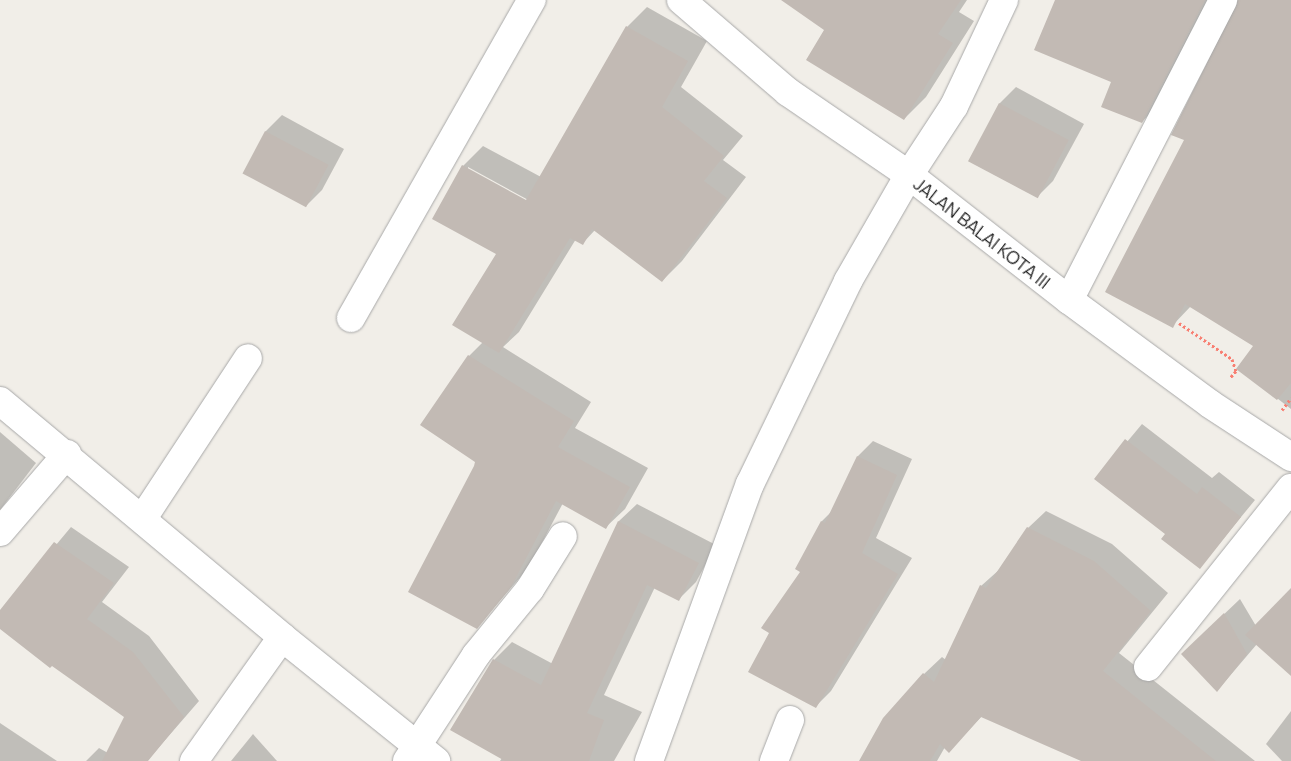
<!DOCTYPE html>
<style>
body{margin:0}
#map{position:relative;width:1291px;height:761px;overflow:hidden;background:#f1eee8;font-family:Manrope,sans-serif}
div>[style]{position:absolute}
.shadow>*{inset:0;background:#0003}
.building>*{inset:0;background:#c2bab4;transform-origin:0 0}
.path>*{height:3px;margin-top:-1.5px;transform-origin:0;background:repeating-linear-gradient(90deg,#f87f72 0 2.5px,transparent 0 5px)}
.roads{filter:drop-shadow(0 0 1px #a8a8a8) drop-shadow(0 0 1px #a8a8a8)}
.minor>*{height:28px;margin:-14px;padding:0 14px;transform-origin:14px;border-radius:14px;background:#fff}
span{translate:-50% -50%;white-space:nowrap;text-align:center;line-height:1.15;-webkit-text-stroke:5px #fff;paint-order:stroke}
.street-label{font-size:18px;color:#212121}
</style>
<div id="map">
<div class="shadow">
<i style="clip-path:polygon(783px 0,967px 0,959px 12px,974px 21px,926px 97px,904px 119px,826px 30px)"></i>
<i style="clip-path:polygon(1056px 0,1213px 0,1158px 105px,1142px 122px)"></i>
<i style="clip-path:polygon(1238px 0,1291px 0,1291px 409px,1238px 368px,1255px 346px,1191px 306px,1172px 326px,1186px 139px,1238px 7px)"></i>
<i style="clip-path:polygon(evenodd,647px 7px,707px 41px,681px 87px,743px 136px,723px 160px,746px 177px,682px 261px,662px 281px,595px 230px,583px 243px,576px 239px,519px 332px,503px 347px,591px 402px,575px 428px,648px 468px,625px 509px,606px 527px,563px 503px,529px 567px,477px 627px,476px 466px,469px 356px,483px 342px,497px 254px,463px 166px,483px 146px,541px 177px,627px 27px,647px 7px,468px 167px,532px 202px,531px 204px,468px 170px,468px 167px)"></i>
<i style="clip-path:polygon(1016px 87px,1084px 124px,1053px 181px,1037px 197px,969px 161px,1000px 103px)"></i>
<i style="clip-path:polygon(282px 115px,344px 149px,322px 190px,306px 206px,244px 173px,266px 131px)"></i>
<i style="clip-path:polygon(1142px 424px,1212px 478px,1219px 472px,1255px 500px,1200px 567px,1166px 534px,1096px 479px)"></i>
<i style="clip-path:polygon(0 432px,36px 463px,0 510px)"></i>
<i style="clip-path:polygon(873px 441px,912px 459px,876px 538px,912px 558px,831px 691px,816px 706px,802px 572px,822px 521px,832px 511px,858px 456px)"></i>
<i style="clip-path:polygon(637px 504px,716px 545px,696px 582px,678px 600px,655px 587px,604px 695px,642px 712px,614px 761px,500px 761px,502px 758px,452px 730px,494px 660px,512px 642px,553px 664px,619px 521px)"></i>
<i style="clip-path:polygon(1046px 511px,1112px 544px,1168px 593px,1119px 653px,1255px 761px,1084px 761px,982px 716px,949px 751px,945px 747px,937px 761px,862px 761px,924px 674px,942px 657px,946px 660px,981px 586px,1000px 569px,1028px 528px)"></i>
<i style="clip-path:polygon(71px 527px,129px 567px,102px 602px,149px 636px,199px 701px,147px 761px,86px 761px,99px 748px,108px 753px,126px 716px,0 628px,0 612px)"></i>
<i style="clip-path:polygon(1291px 589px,1291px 674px,1257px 644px,1217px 691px,1199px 638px,1240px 599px,1256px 626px)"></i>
<i style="clip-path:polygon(1291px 711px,1291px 761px,1282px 761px,1266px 744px)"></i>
<i style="clip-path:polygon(0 723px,57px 761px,0 761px)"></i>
<i style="clip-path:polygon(253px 734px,277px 761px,231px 761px)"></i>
</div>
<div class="building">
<i style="clip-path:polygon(781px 0,961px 0,938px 34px,953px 43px,904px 120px,806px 60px,824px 30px)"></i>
<i style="clip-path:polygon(1055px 0,1205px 0,1142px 123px,1101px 107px,1111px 82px,1034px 50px)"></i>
<i style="clip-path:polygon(1238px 0,1291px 0,1291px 383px,1277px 400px,1236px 369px,1253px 346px,1185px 304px,1173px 328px,1105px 292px,1184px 140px,1171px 135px)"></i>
<i style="clip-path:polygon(626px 26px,688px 61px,662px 107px,724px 156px,704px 181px,727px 198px,662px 282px,592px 229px,583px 245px,570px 238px,499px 353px,452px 325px,496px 254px,432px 219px,462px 165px,526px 200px)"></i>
<i style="left:999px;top:103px;width:79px;height:66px;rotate:28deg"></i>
<i style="left:265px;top:131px;width:72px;height:48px;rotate:28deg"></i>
<i style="clip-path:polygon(468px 355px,574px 421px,558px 447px,630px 487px,606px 529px,556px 501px,511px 587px,477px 629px,408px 592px,474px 466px,475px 462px,420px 425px)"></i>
<i style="clip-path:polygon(1125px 439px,1197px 494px,1202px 487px,1241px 517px,1200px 569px,1161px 539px,1165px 534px,1094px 479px)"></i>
<i style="clip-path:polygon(857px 456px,897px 475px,862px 553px,898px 574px,816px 708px,748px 672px,769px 633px,761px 628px,800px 572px,795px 569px,821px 521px,825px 523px)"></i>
<i style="clip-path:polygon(618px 521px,699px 563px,679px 601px,647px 585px,587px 713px,604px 720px,589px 761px,505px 761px,450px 730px,493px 659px,541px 685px)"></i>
<i style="clip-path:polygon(1027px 527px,1094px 561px,1151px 611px,1103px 671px,1216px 761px,1081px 761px,981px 717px,949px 753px,940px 744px,930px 761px,859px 761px,883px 718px,923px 673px,934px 682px,980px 585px,986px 588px)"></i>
<i style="clip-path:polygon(54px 542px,114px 583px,87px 619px,133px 652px,184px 717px,148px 761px,102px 761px,124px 717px,52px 666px,50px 668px,0 629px,0 610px)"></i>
<i style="clip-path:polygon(1291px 588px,1291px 676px,1245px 635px)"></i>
<i style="clip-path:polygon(1224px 613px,1247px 654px,1217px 692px,1181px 654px)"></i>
</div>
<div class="path">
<i style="left:1179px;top:323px;width:64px;rotate:34.2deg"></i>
<i style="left:1232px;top:359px;width:13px;rotate:72deg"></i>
<i style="left:1236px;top:371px;width:9px;rotate:131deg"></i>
<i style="left:1282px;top:410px;width:15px;rotate:-53deg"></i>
</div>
<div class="roads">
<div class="minor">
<i style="left:681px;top:0;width:141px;rotate:40.7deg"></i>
<i style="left:788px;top:92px;width:147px;rotate:34.4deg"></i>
<i style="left:909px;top:175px;width:203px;rotate:38deg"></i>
<i style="left:1069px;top:300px;width:175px;rotate:36.4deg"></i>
<i style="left:1210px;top:404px;width:97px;rotate:33.2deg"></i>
<i style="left:1069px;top:300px;width:337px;rotate:-62.8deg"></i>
<i style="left:351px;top:318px;width:366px;rotate:-60.4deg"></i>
<i style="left:0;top:401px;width:368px;rotate:39.9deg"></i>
<i style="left:282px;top:637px;width:198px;rotate:38.8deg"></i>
<i style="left:143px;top:518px;width:191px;rotate:-56.7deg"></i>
<i style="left:0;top:532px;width:103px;rotate:-49.3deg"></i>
<i style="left:1148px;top:667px;width:229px;rotate:-51.4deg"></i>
<i style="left:194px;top:761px;width:152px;rotate:-54.6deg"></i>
<i style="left:407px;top:761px;width:126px;rotate:-56.9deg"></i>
<i style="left:476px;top:655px;width:85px;rotate:-50.7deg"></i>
<i style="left:530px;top:589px;width:62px;rotate:-58.1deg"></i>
<i style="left:649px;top:761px;width:295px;rotate:-70deg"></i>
<i style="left:750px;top:484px;width:225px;rotate:-64.2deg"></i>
<i style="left:848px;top:281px;width:122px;rotate:-60.1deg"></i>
<i style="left:909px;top:175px;width:82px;rotate:-56.9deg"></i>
<i style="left:954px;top:106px;width:117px;rotate:-64.7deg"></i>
<i style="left:774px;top:761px;width:44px;rotate:-68.7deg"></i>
</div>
</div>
<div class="street-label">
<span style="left:982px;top:233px;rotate:38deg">JALAN BALAI KOTA III</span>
</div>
</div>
